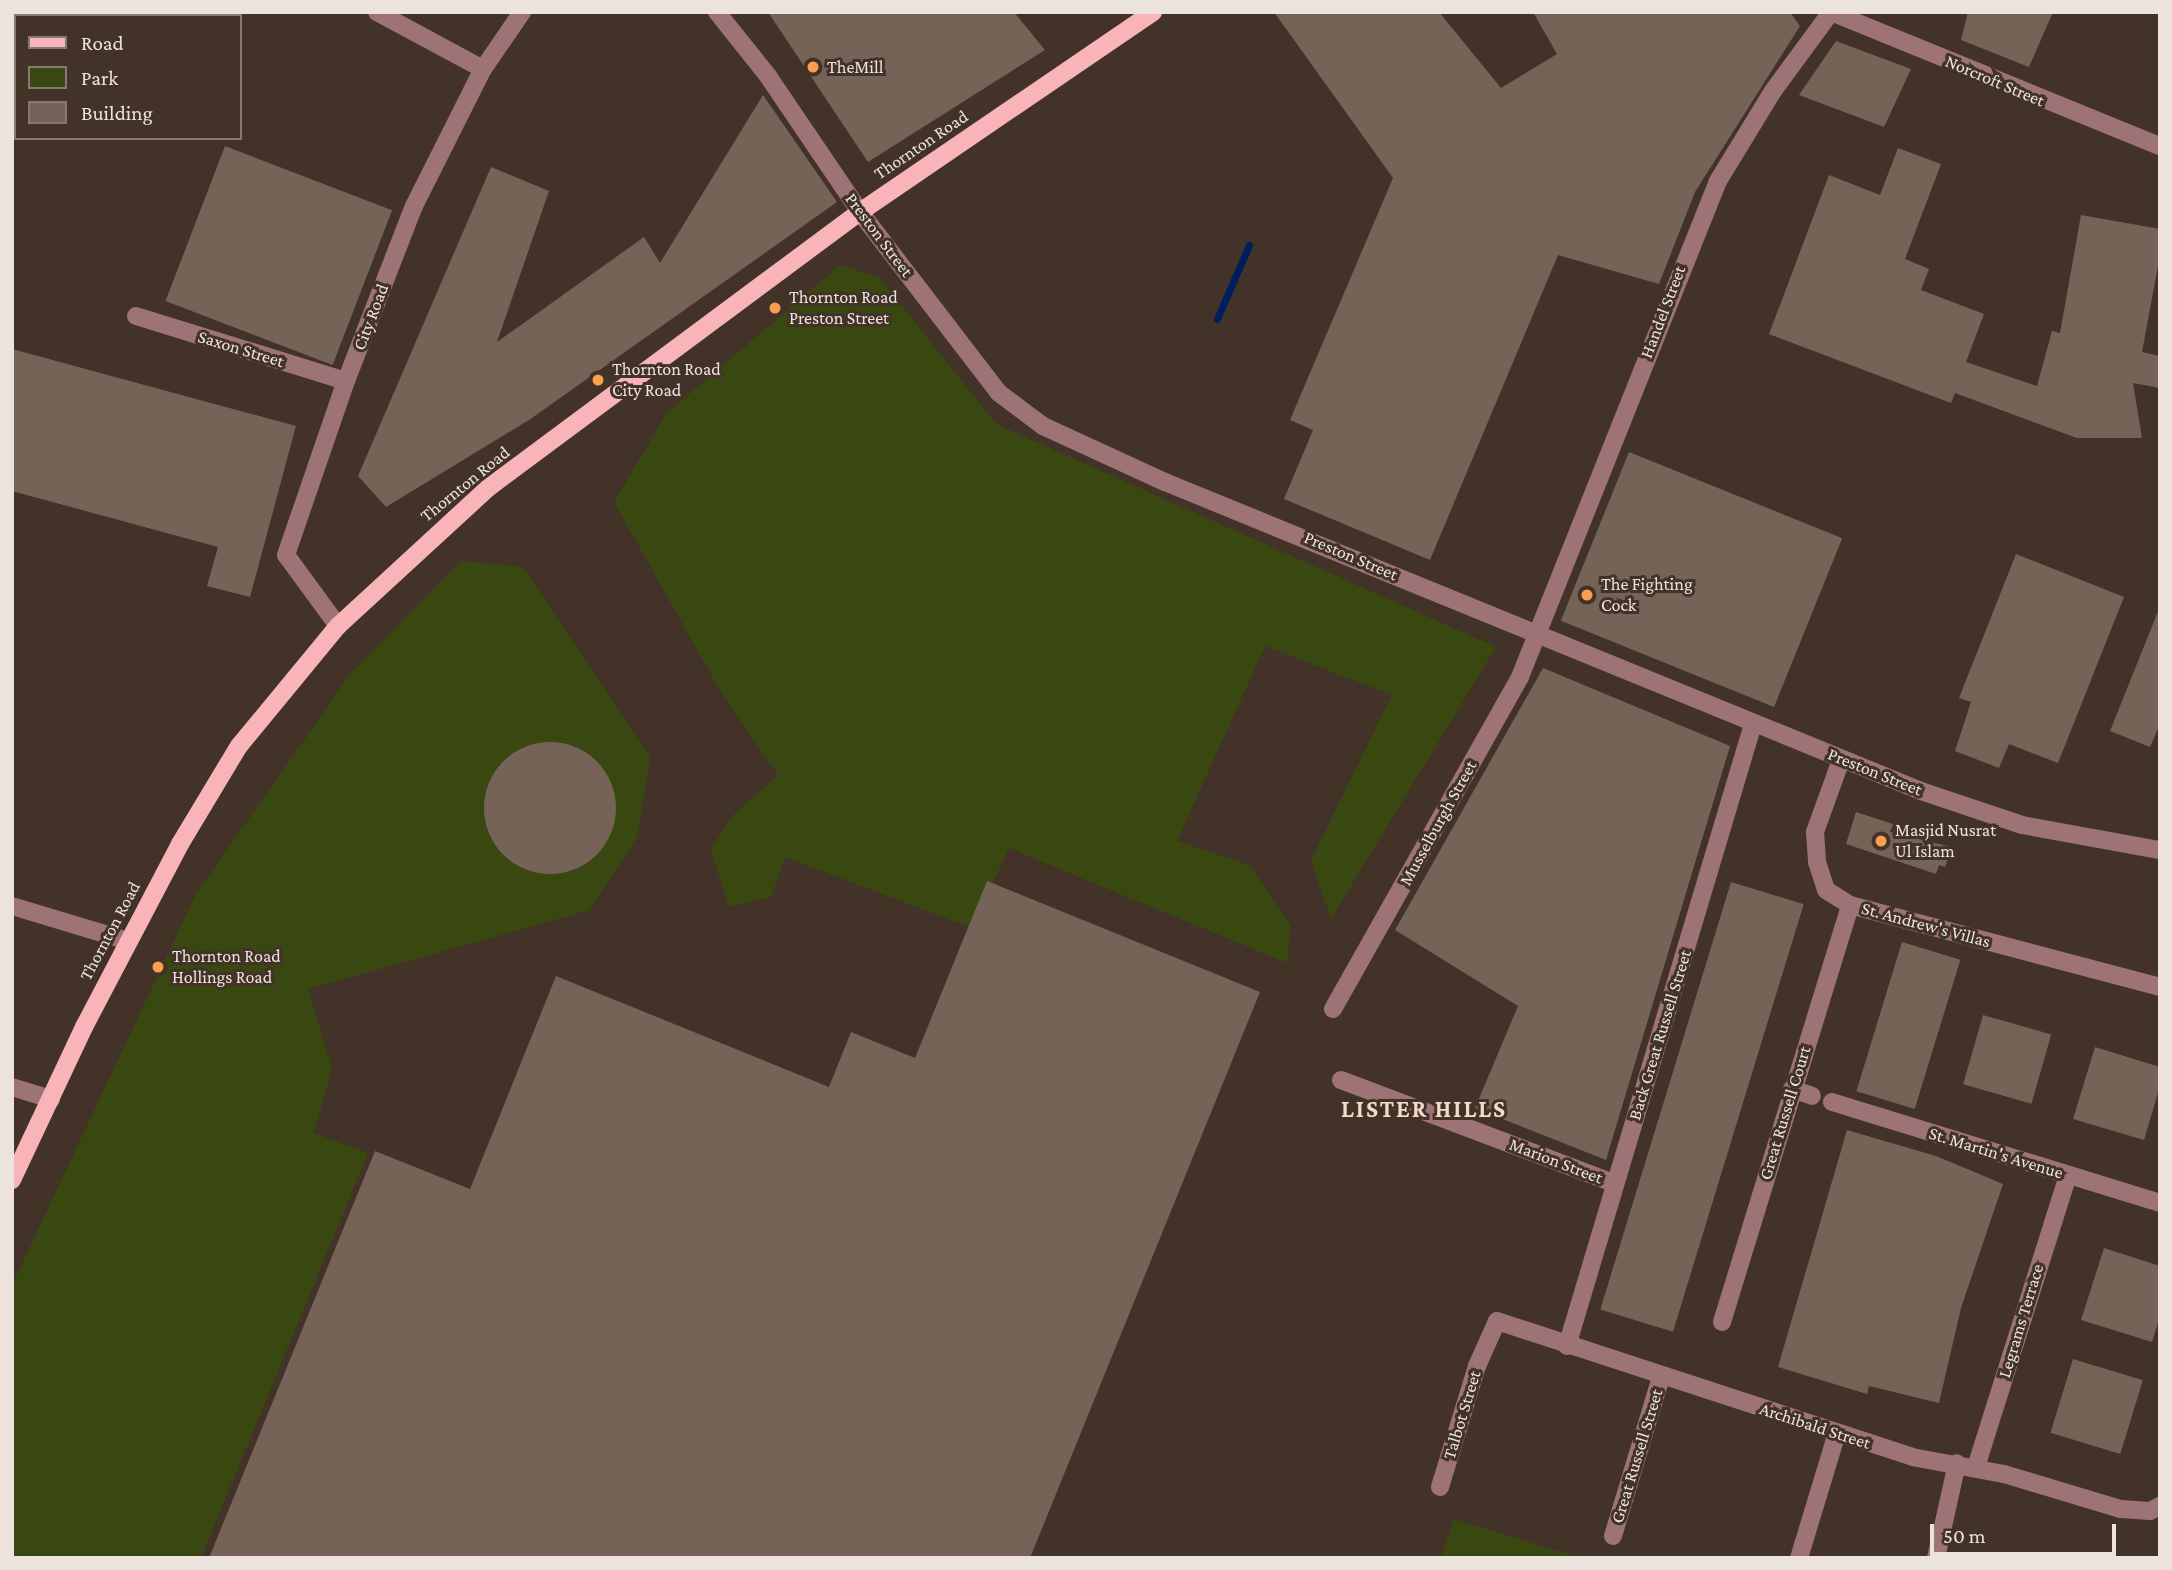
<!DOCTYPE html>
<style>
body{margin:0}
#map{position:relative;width:2172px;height:1570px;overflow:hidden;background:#423228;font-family:"Crimson Pro",serif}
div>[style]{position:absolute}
.green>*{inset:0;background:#394810}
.stream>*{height:7px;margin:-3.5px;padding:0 3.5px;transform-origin:3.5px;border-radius:3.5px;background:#001e5d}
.building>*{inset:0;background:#756358;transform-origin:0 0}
.round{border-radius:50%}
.minor>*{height:18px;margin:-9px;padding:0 9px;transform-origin:9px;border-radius:9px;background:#9d7376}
.major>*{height:18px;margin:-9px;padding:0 9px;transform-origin:9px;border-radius:9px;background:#f9b4b9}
.dots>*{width:19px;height:19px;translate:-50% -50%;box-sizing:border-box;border:4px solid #423228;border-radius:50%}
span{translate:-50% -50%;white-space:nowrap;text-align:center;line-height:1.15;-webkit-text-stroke:6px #423228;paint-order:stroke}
.poi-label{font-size:18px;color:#ede3dd}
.left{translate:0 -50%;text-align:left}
.street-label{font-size:18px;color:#ede3dd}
.district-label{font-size:24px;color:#f5dbc7;font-weight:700;letter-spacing:2px}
.frame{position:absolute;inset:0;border:14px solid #ede3dd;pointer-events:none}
.legend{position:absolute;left:14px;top:14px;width:228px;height:126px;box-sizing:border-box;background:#423228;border:2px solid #867970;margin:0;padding:9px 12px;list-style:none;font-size:21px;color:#ede3dd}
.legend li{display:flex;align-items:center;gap:14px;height:35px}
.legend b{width:35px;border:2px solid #867970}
.scale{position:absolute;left:1930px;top:1524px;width:186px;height:32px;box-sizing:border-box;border:4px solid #ede3dd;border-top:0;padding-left:9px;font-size:21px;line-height:24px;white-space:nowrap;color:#ede3dd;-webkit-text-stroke:5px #423228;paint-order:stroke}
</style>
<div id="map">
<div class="green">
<i style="clip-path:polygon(840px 265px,880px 278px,996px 424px,1496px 647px,1331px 919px,1311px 860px,1392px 695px,1265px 646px,1177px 841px,1249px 865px,1291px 925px,1287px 963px,1009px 848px,972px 928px,785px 857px,771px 897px,729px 907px,711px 850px,730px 818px,778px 775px,722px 694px,614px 502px,667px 413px)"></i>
<i style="clip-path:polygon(461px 561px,523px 567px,650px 757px,637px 837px,590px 910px,308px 989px,332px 1068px,314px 1133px,368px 1153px,201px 1558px,12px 1558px,12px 1285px,196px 894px,351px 673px)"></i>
<i style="clip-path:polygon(1454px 1519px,1581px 1558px,1441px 1558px)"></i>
</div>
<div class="stream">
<i style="left:1217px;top:319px;width:81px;rotate:-66.6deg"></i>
</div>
<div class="building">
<i style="clip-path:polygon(768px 12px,1014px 12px,1045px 50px,868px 162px)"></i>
<i style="clip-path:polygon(1274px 12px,1439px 12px,1501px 88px,1557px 54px,1533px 12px,1790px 12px,1800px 26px,1695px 192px,1659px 284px,1558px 255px,1430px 560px,1284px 499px,1313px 430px,1290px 420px,1393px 178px)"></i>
<i style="clip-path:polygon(1968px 12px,2053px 12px,2029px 67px,1961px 40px)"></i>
<i style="clip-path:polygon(1836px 41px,1911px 69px,1884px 127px,1799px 95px)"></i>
<i style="clip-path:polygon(763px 95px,837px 202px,529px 420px,386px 507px,358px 476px,491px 167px,549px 191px,497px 342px,644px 237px,660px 263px)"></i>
<i style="left:225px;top:146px;width:179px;height:166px;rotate:21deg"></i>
<i style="clip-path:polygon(1898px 148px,1941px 164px,1905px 259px,1929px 269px,1921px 290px,1984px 314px,1966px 362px,2037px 386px,2052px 331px,2060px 333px,2081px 215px,2160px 229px,2160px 255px,2142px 352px,2160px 356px,2160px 388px,2133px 383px,2142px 438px,2077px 438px,1955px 393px,1951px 403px,1769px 334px,1829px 175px,1880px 195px)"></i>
<i style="clip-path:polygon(12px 349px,296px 426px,250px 597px,207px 586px,218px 547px,12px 491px)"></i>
<i style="left:1629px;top:452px;width:230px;height:182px;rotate:22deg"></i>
<i style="clip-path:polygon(2016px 554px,2124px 597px,2058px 763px,2009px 744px,1999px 768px,1955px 751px,1971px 702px,1959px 698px)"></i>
<i style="clip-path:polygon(2159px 609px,2160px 724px,2150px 747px,2110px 731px)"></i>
<i style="clip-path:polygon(1543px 668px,1730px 746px,1606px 1160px,1475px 1108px,1518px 1006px,1395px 930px)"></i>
<i class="round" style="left:484px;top:742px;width:132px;height:132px"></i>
<i style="clip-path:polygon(1856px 812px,1893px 824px,1890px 832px,1951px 847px,1945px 867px,1939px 865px,1936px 874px,1846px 844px)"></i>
<i style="clip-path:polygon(987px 881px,1260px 992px,1030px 1558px,209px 1558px,375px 1151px,470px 1189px,556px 976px,829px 1087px,851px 1032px,915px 1058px)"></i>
<i style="left:1731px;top:882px;width:76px;height:447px;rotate:17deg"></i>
<i style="left:1902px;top:942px;width:61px;height:156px;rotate:17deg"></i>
<i style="left:1983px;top:1015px;width:71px;height:72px;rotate:16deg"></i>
<i style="clip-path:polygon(2095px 1047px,2160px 1067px,2160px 1086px,2144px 1140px,2073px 1119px)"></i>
<i style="clip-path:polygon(1847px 1130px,1936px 1156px,2003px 1184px,1961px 1308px,1939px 1403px,1869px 1386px,1867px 1394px,1778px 1367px)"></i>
<i style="clip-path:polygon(2104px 1248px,2160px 1266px,2160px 1317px,2152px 1342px,2081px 1320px)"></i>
<i style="left:2073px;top:1359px;width:73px;height:77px;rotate:17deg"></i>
</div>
<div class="minor">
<i style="left:377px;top:12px;width:120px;rotate:28.3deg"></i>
<i style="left:717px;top:12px;width:82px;rotate:51.4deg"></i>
<i style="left:768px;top:76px;width:164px;rotate:55.9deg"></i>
<i style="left:860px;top:212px;width:228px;rotate:52.5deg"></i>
<i style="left:999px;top:393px;width:55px;rotate:36.9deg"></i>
<i style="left:1043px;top:426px;width:134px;rotate:24.7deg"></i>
<i style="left:1165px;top:482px;width:817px;rotate:22.23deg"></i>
<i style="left:1921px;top:791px;width:107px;rotate:18.6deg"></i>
<i style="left:2022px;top:825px;width:140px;rotate:10.3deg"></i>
<i style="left:1831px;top:12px;width:355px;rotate:22.2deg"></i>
<i style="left:136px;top:316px;width:220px;rotate:17.2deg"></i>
<i style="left:338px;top:626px;width:88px;rotate:-126.2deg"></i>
<i style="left:286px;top:555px;width:184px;rotate:-71deg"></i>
<i style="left:346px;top:381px;width:188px;rotate:-68.8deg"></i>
<i style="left:414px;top:206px;width:153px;rotate:-63.3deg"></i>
<i style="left:483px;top:69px;width:69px;rotate:-55.6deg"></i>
<i style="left:1841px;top:760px;width:77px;rotate:109.9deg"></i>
<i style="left:1815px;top:832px;width:30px;rotate:86deg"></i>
<i style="left:1817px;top:862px;width:29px;rotate:72deg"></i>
<i style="left:1826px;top:890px;width:28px;rotate:32deg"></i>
<i style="left:1850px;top:905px;width:321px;rotate:14.8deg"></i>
<i style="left:12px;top:906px;width:121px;rotate:16.8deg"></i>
<i style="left:1333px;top:1009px;width:381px;rotate:-60.6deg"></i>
<i style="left:1520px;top:677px;width:534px;rotate:-68.24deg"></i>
<i style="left:1718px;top:181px;width:105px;rotate:-58.6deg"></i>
<i style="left:1773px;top:91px;width:98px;rotate:-53.7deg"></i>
<i style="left:1341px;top:1080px;width:291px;rotate:20.7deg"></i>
<i style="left:12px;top:1087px;width:41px;rotate:17.1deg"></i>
<i style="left:1792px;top:1089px;width:21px;rotate:19deg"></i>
<i style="left:1832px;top:1102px;width:343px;rotate:17.1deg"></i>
<i style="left:1722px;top:1322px;width:436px;rotate:-72.9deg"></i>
<i style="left:1567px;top:1346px;width:649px;rotate:-73.35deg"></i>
<i style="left:1976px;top:1467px;width:305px;rotate:-72.5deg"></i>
<i style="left:1440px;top:1487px;width:127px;rotate:-73deg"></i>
<i style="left:1477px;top:1366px;width:49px;rotate:-66deg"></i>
<i style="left:1497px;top:1321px;width:437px;rotate:18.1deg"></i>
<i style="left:1912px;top:1457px;width:94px;rotate:10.5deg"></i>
<i style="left:2004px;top:1474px;width:122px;rotate:16.7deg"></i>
<i style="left:2121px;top:1509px;width:29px;rotate:4deg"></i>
<i style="left:2150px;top:1511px;width:11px;rotate:-27deg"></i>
<i style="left:1613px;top:1536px;width:166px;rotate:-73.2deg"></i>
<i style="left:1799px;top:1558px;width:131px;rotate:-73.1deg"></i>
<i style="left:1936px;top:1558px;width:97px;rotate:-77.5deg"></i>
</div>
<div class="major">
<i style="left:12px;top:1180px;width:169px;rotate:-64.8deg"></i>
<i style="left:84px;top:1027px;width:207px;rotate:-62.3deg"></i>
<i style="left:180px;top:844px;width:114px;rotate:-59deg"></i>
<i style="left:239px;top:746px;width:156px;rotate:-50.5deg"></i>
<i style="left:338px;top:626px;width:204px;rotate:-42.6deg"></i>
<i style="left:488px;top:488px;width:463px;rotate:-36.6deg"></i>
<i style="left:860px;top:212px;width:355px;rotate:-34.3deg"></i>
</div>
<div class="dots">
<i style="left:813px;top:67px;background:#fa9f4e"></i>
<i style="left:775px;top:308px;background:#fa9f4e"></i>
<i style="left:598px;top:380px;background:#fa9f4e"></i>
<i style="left:1587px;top:595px;background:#fa9f4e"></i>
<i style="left:1881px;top:841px;background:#fa9f4e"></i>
<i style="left:158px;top:967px;background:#fa9f4e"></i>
</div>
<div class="poi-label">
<span class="left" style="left:827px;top:67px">TheMill</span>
<span class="left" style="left:789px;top:308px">Thornton Road<br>Preston Street</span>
<span class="left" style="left:612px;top:380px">Thornton Road<br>City Road</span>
<span class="left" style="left:1601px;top:595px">The Fighting<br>Cock</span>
<span class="left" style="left:1895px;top:841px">Masjid Nusrat<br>Ul Islam</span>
<span class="left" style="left:172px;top:967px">Thornton Road<br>Hollings Road</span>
</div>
<div class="street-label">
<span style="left:1995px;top:81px;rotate:23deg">Norcroft Street</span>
<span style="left:921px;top:145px;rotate:-34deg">Thornton Road</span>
<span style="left:879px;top:235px;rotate:53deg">Preston Street</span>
<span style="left:1663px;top:312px;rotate:-69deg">Handel Street</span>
<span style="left:371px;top:317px;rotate:-69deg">City Road</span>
<span style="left:241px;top:349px;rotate:17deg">Saxon Street</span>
<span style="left:465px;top:484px;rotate:-39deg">Thornton Road</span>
<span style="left:1351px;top:556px;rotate:23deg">Preston Street</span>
<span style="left:1875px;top:772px;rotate:22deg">Preston Street</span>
<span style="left:1438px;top:823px;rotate:-61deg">Musselburgh Street</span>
<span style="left:1926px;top:925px;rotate:15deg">St. Andrew's Villas</span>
<span style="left:110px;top:931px;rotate:-62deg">Thornton Road</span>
<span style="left:1660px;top:1035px;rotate:-73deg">Back Great Russell Street</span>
<span style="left:1785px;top:1113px;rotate:-73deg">Great Russell Court</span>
<span style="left:1996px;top:1153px;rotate:17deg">St. Martin's Avenue</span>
<span style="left:1556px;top:1161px;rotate:21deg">Marion Street</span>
<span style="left:2021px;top:1321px;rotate:-73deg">Legrams Terrace</span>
<span style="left:1462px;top:1415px;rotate:-73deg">Talbot Street</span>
<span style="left:1815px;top:1426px;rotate:18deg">Archibald Street</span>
<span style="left:1637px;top:1456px;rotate:-73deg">Great Russell Street</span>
</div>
<div class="district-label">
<span style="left:1424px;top:1109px">LISTER HILLS</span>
</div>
<div class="frame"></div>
<ul class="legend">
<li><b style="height:9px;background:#f9b4b9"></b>Road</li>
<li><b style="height:19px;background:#394810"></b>Park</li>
<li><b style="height:19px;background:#756358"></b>Building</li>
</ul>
<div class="scale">50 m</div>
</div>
